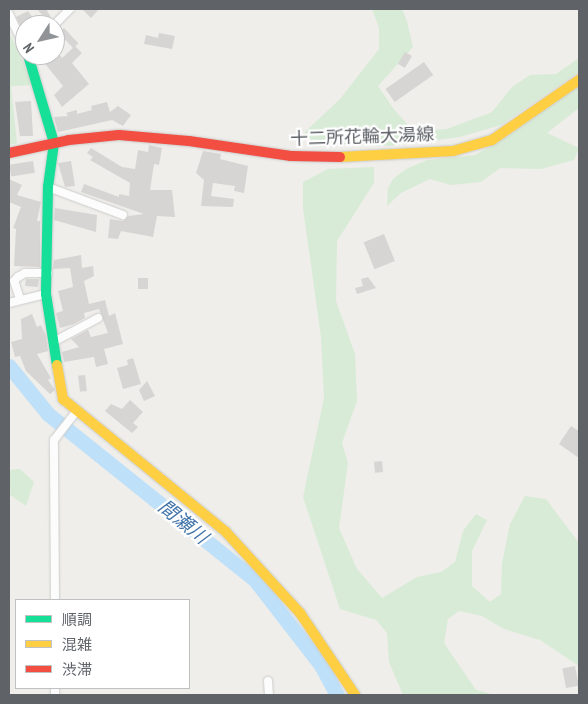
<!DOCTYPE html>
<meta charset="utf-8">
<style>
body{margin:0}
#map{position:relative;width:588px;height:704px;overflow:hidden;background:#efeeea;font-family:"PT Sans Narrow","Noto Sans JP",sans-serif}
div>[style]{position:absolute}
.green>*{inset:0;background:#d8ebd6}
.river>*{height:15px;margin:-7.5px;padding:0 7.5px;transform-origin:7.5px;border-radius:7.5px;background:#bfe0f9}
.building>*{inset:0;background:#d6d5d3;transform-origin:0 0}
.roads{filter:drop-shadow(0 0 1px #cbcccc) drop-shadow(0 0 1px #cbcccc)}
.street>*{height:8px;margin:-4px;padding:0 4px;transform-origin:4px;border-radius:4px;background:#fdfcfc}
.fast>*{height:10px;margin:-5px;padding:0 5px;transform-origin:5px;border-radius:5px;background:#16e098}
.slow>*{height:10px;margin:-5px;padding:0 5px;transform-origin:5px;border-radius:5px;background:#ffcf43}
.jam>*{height:10px;margin:-5px;padding:0 5px;transform-origin:5px;border-radius:5px;background:#f24e42}
span{translate:-50% -50%;white-space:nowrap;text-align:center;line-height:1.15;-webkit-text-stroke:4.5px #fff;paint-order:stroke}
.street-label{font-size:18px;color:#5f6368}
.water-label{font-size:19px;color:#4174aa;font-style:italic}
.frame{position:absolute;inset:0;border:10px solid #5f6368;pointer-events:none}
.legend{position:absolute;left:15px;top:599px;width:175px;height:90px;box-sizing:border-box;background:#fff;border:1px solid #bfc1c3;margin:0;padding:6px 9px;list-style:none;font-size:15px;color:#5f6368}
.legend li{display:flex;align-items:center;gap:10px;height:25px}
.legend b{width:25px;border:1px solid #bfc1c3}
.north{position:absolute;left:15px;top:15px;width:50px;height:50px;box-sizing:border-box;background:#fff;border:1px solid #bfc1c3;border-radius:50%;rotate:235deg;font-size:14px;font-weight:700;line-height:20px;text-align:center;color:#5f6368}
.north::after{content:'';display:block;margin:auto;width:18px;height:22px;background:#919496;clip-path:polygon(50% 0,100% 100%,50% 72%,0 100%)}
</style>
<div id="map">
<div class="green">
<i style="clip-path:polygon(372px 9px,402px 9px,407px 21px,413px 47px,378px 86px,393px 108px,414px 132px,447px 129px,492px 112px,512px 87px,530px 75px,556px 74px,579px 58px,579px 72px,501px 125px,460px 137px,390px 146px,327px 143px,304px 138px,305px 132px,340px 99px,379px 49px,379px 28px)"></i>
<i style="clip-path:polygon(9px 32px,34px 85px,11px 86px,17px 143px,9px 145px)"></i>
<i style="clip-path:polygon(579px 85px,579px 108px,547px 133px,579px 148px,574px 160px,541px 169px,500px 168px,481px 182px,451px 185px,430px 179px,401px 193px,387px 206px,388px 188px,393px 179px,406px 169px,427px 160px,475px 155px,508px 136px)"></i>
<i style="clip-path:polygon(374px 167px,374px 183px,337px 241px,336px 301px,355px 354px,357px 401px,342px 443px,348px 463px,339px 528px,357px 569px,382px 598px,417px 577px,441px 572px,455px 562px,463px 531px,476px 514px,487px 520px,472px 551px,472px 586px,490px 602px,501px 594px,502px 563px,510px 524px,525px 496px,546px 499px,579px 543px,579px 666px,540px 640px,504px 629px,482px 616px,459px 611px,448px 619px,444px 643px,476px 690px,495px 695px,403px 695px,389px 662px,387px 633px,376px 620px,340px 609px,303px 497px,324px 398px,321px 337px,303px 208px,303px 182px,328px 169px)"></i>
<i style="clip-path:polygon(20px 469px,34px 482px,26px 506px,9px 494px,9px 470px)"></i>
</div>
<div class="river">
<i style="left:9px;top:366px;width:62px;rotate:50.9deg"></i>
<i style="left:48px;top:414px;width:265px;rotate:38.7deg"></i>
<i style="left:255px;top:580px;width:108px;rotate:52.2deg"></i>
<i style="left:321px;top:665px;width:34px;rotate:62deg"></i>
</div>
<div class="building">
<i style="clip-path:polygon(37px 9px,46px 9px,52px 19px,49px 23px)"></i>
<i style="clip-path:polygon(82px 9px,99px 9px,91px 18px)"></i>
<i style="clip-path:polygon(28px 11px,38px 25px,25px 25px,25px 35px,16px 17px)"></i>
<i style="left:64px;top:28px;width:21px;height:7px;rotate:47deg"></i>
<i style="clip-path:polygon(159px 33px,175px 36px,172px 49px,144px 44px,146px 35px,158px 38px)"></i>
<i style="clip-path:polygon(75px 46px,82px 53px,72px 63px,89px 84px,62px 107px,54px 95px,63px 86px,38px 55px,55px 55px,57px 51px,62px 58px)"></i>
<i style="left:405px;top:52px;width:8px;height:14px;rotate:30deg"></i>
<i style="left:424px;top:62px;width:16px;height:47px;rotate:55deg"></i>
<i style="clip-path:polygon(31px 101px,33px 136px,20px 136px,15px 102px)"></i>
<i style="clip-path:polygon(107px 102px,110px 112px,118px 106px,131px 115px,123px 126px,112px 120px,58px 132px,54px 117px,68px 116px,66px 113px,77px 110px,77px 114px,92px 110px,91px 106px)"></i>
<i style="clip-path:polygon(149px 145px,162px 148px,159px 165px,154px 164px,150px 190px,172px 190px,175px 217px,157px 216px,153px 237px,121px 231px,118px 239px,108px 238px,110px 219px,123px 221px,128px 216px,144px 214px,81px 192px,84px 184px,119px 197px,119px 194px,129px 196px,130px 183px,90px 160px,93px 157px,87px 153px,91px 148px,122px 167px,135px 169px,138px 150px,148px 152px)"></i>
<i style="clip-path:polygon(203px 151px,221px 154px,220px 159px,248px 166px,244px 193px,234px 191px,235px 186px,213px 183px,211px 196px,234px 199px,233px 207px,201px 206px,204px 180px,196px 173px)"></i>
<i style="left:33px;top:161px;width:12px;height:24px;rotate:81deg"></i>
<i style="clip-path:polygon(71px 161px,75px 186px,65px 187px,58px 163px)"></i>
<i style="clip-path:polygon(9px 179px,22px 185px,17px 195px,41px 202px,37px 221px,40px 221px,40px 267px,14px 266px,16px 229px,13px 228px,21px 207px,9px 202px)"></i>
<i style="clip-path:polygon(55px 208px,97px 215px,96px 232px,54px 220px)"></i>
<i style="left:384px;top:234px;width:29px;height:22px;rotate:68deg"></i>
<i style="clip-path:polygon(81px 255px,82px 268px,93px 266px,94px 276px,84px 281px,89px 304px,105px 300px,109px 316px,115px 313px,123px 344px,104px 349px,108px 364px,96px 367px,94px 357px,64px 362px,62px 352px,79px 347px,71px 339px,88px 330px,91px 337px,108px 333px,99px 309px,84px 313px,85px 318px,74px 324px,60px 328px,56px 313px,63px 311px,58px 291px,73px 287px,70px 268px,53px 269px,54px 260px)"></i>
<i style="clip-path:polygon(368px 277px,376px 288px,357px 294px,355px 288px,363px 286px,361px 279px)"></i>
<i style="left:138px;top:278px;width:10px;height:11px"></i>
<i style="clip-path:polygon(26px 279px,39px 279px,38px 287px,25px 286px)"></i>
<i style="clip-path:polygon(32px 314px,37px 327px,41px 325px,46px 336px,48px 351px,37px 354px,51px 378px,48px 380px,55px 390px,50px 394px,26px 371px,20px 356px,15px 357px,11px 342px,22px 339px,21px 319px)"></i>
<i style="clip-path:polygon(133px 358px,141px 384px,123px 389px,117px 368px,128px 365px,127px 360px)"></i>
<i style="left:85px;top:375px;width:16px;height:7px;rotate:83deg"></i>
<i style="clip-path:polygon(147px 381px,155px 396px,144px 401px,139px 390px)"></i>
<i style="clip-path:polygon(130px 400px,143px 412px,133px 423px,138px 427px,132px 433px,105px 411px,111px 404px,122px 409px)"></i>
<i style="clip-path:polygon(571px 426px,579px 431px,579px 458px,559px 444px)"></i>
<i style="left:382px;top:461px;width:11px;height:8px;rotate:85deg"></i>
<i style="left:575px;top:666px;width:20px;height:13px;rotate:79deg"></i>
</div>
<div class="roads">
<div class="street">
<i style="left:9px;top:14px;width:38px;rotate:65deg"></i>
<i style="left:54px;top:25px;width:23px;rotate:-45deg"></i>
<i style="left:48px;top:187px;width:80px;rotate:20.5deg"></i>
<i style="left:20px;top:299px;width:19px;rotate:-108deg"></i>
<i style="left:14px;top:281px;width:6px;rotate:-45deg"></i>
<i style="left:18px;top:277px;width:8px;rotate:-30deg"></i>
<i style="left:25px;top:273px;width:23px"></i>
<i style="left:9px;top:303px;width:38px;rotate:-14deg"></i>
<i style="left:55px;top:341px;width:49px;rotate:-28.1deg"></i>
<i style="left:55px;top:600px;width:160px;rotate:-90.4deg"></i>
<i style="left:54px;top:440px;width:36px;rotate:-52deg"></i>
<i style="left:268px;top:681px;width:14px;rotate:86deg"></i>
<i style="left:55px;top:688px;width:7px;rotate:90deg"></i>
</div>
<div class="fast">
<i style="left:28px;top:55px;width:92px;rotate:73.5deg"></i>
<i style="left:54px;top:143px;width:44px;rotate:97.8deg"></i>
<i style="left:48px;top:187px;width:107px;rotate:91.1deg"></i>
<i style="left:46px;top:294px;width:72px;rotate:81.2deg"></i>
</div>
<div class="slow">
<i style="left:340px;top:157px;width:113px;rotate:-3deg"></i>
<i style="left:453px;top:151px;width:41px;rotate:-15.8deg"></i>
<i style="left:492px;top:140px;width:106px;rotate:-34.6deg"></i>
<i style="left:57px;top:365px;width:35px;rotate:80deg"></i>
<i style="left:63px;top:399px;width:210px;rotate:39.2deg"></i>
<i style="left:226px;top:532px;width:110px;rotate:47.6deg"></i>
<i style="left:300px;top:613px;width:99px;rotate:56.1deg"></i>
</div>
<div class="jam">
<i style="left:9px;top:153px;width:61px;rotate:-12.2deg"></i>
<i style="left:69px;top:140px;width:50px;rotate:-5.7deg"></i>
<i style="left:119px;top:135px;width:70px;rotate:4.9deg"></i>
<i style="left:189px;top:141px;width:103px;rotate:8.4deg"></i>
<i style="left:291px;top:156px;width:49px;rotate:1.2deg"></i>
</div>
</div>
<div class="street-label">
<span style="left:362px;top:137px;rotate:-2deg">十二所花輪大湯線</span>
</div>
<div class="water-label">
<span style="left:183px;top:522px;rotate:39deg">間瀬川</span>
</div>
<div class="frame"></div>
<ul class="legend">
<li><b style="height:6px;background:#16e098"></b>順調</li>
<li><b style="height:6px;background:#ffcf43"></b>混雑</li>
<li><b style="height:6px;background:#f24e42"></b>渋滞</li>
</ul>
<div class="north">N</div>
</div>
